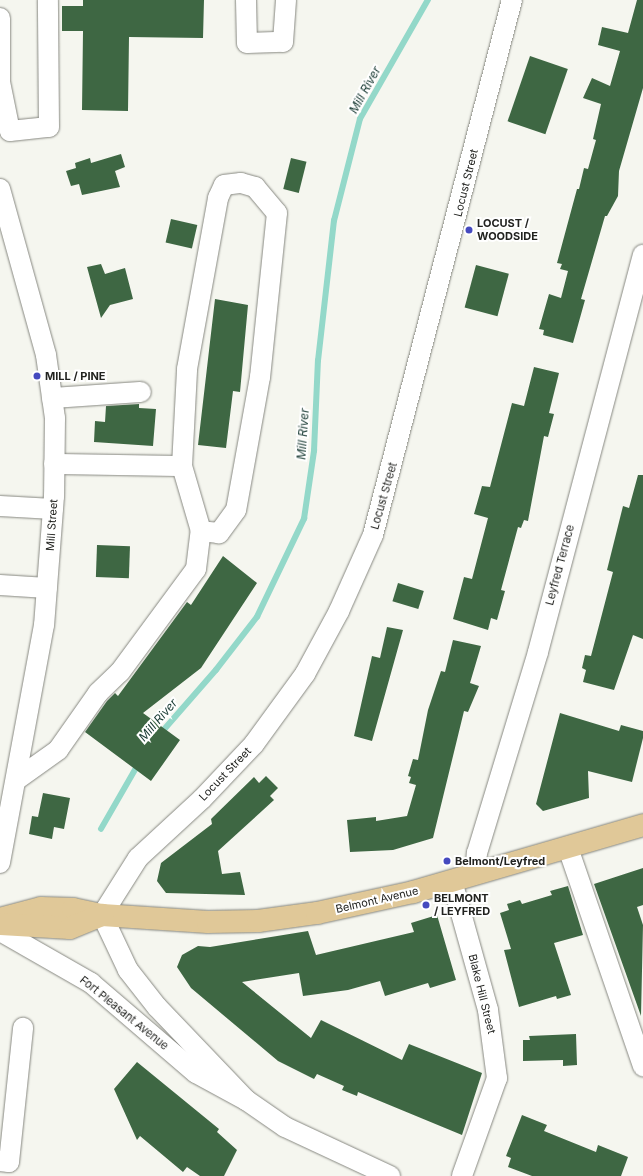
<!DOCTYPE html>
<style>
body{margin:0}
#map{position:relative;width:643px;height:1176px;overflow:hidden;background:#f5f6ef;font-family:Inter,sans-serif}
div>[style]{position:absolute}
.stream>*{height:5.5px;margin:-2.75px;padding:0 2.75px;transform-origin:2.75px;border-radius:2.75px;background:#93d8c9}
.building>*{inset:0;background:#3e6743;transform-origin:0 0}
.roads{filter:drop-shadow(0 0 1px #878881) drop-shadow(0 0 1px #878881)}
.minor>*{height:20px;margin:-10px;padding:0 10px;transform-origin:10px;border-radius:10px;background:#fff}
.major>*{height:22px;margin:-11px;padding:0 11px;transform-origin:11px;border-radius:11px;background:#e0c898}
.dots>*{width:11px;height:11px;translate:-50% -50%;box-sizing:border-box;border:2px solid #fff;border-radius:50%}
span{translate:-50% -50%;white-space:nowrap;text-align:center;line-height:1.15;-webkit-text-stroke:4px #fff;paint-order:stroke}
.street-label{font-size:11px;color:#222320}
.poi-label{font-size:11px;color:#222320;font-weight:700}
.left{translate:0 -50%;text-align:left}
.water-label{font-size:12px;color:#163831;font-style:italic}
</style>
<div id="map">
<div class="stream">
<i style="left:161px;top:733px;width:84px;rotate:-48.9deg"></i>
<i style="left:216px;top:670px;width:67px;rotate:-52.3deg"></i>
<i style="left:257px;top:617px;width:109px;rotate:-64.4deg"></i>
<i style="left:304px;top:519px;width:69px;rotate:-81.6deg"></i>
<i style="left:314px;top:451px;width:90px;rotate:-87.5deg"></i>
<i style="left:318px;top:361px;width:141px;rotate:-83.5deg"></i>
<i style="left:334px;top:221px;width:105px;rotate:-75.7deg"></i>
<i style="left:360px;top:119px;width:137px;rotate:-60.3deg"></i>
<i style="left:101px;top:829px;width:76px;rotate:-60.1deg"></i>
</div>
<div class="building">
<i style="clip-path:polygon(83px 0,204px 0,203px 38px,129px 37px,128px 111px,82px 110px,83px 31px,62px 31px,62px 6px,83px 6px)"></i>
<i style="clip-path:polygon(637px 0,643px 0,643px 88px,619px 171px,618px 196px,607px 216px,605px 216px,581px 299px,585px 300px,573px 343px,543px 335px,544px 330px,539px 329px,549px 294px,561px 298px,568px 271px,560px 269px,562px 264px,557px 263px,577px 189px,579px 189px,584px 168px,588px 169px,596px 140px,593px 139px,601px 104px,583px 98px,592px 78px,610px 86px,620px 51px,598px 45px,602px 27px,628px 33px)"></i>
<i style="left:530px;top:56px;width:40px;height:69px;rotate:19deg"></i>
<i style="clip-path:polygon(121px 154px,125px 167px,115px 171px,120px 187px,82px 195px,79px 184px,71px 186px,66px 171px,76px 168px,75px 163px,90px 158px,91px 163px)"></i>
<i style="left:291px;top:158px;width:16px;height:32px;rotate:14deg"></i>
<i style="left:171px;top:219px;width:27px;height:24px;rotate:13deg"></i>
<i style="clip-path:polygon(101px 264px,105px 274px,125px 268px,133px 299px,110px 305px,101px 318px,87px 267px)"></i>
<i style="left:476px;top:265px;width:34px;height:44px;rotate:15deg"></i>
<i style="clip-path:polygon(215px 299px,248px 305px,240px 392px,233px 391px,226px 448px,198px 445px)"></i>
<i style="clip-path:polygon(534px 367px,559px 373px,549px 413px,554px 414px,548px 437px,544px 436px,528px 521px,524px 520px,521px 528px,518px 527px,501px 590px,505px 591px,497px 620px,491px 618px,488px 630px,453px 619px,464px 577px,472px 579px,488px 518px,474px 514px,482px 486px,490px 487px,512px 403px,524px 406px)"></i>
<i style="clip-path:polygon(139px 404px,139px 408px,156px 409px,153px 446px,94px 442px,95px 421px,105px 422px,106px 406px)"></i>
<i style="clip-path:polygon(638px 475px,643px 475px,643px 639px,633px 635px,614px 690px,583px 682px,586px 670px,582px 668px,585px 655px,591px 656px,613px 572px,607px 570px,623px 506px,629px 508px)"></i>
<i style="left:97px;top:545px;width:33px;height:32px;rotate:2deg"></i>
<i style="clip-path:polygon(223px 556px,257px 583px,201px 668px,143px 713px,180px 740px,151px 781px,85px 732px,107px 701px,115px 693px,118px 696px,187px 602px,191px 605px)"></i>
<i style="left:398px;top:583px;width:27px;height:19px;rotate:17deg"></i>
<i style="clip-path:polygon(387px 627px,403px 630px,372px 741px,354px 736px,372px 656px,380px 658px)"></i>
<i style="clip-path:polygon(453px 640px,481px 646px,470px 683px,479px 686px,468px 712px,464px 711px,433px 838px,393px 850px,350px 852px,347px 820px,376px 817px,376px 821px,407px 816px,416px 785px,409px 783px,411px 777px,408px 776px,413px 759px,418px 760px,428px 710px,441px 671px,445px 672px)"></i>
<i style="clip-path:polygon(560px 713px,619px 731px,621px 725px,643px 731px,643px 738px,632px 782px,588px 771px,589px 798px,543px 811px,536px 804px)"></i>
<i style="clip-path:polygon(266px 776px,278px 788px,270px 796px,274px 800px,218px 851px,222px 874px,240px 872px,245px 895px,166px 893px,157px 881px,161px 863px,212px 824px,211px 819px,254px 777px,259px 783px)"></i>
<i style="clip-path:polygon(43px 793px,70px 798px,64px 829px,54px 827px,52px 839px,29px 834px,32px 816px,38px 817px)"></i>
<i style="clip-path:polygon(643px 868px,643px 905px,637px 907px,643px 925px,641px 1016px,594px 884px)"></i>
<i style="clip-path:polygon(568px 886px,583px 935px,554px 943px,571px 995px,557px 999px,556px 996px,519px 1007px,504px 950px,511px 949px,500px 913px,509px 910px,507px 904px,520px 900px,522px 904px,552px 895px,550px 891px)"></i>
<i style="clip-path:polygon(437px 915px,456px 980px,430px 988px,428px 983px,385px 996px,380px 981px,348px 990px,303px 996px,299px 973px,242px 982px,311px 1038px,321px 1020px,402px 1060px,409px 1044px,482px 1073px,462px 1135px,358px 1092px,357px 1096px,342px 1090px,344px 1086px,317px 1074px,314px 1079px,278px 1061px,191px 988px,177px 967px,182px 955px,198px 946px,210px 947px,308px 931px,316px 955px,414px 932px,411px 923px)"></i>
<i style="clip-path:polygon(576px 1034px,577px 1065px,563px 1066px,563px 1060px,523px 1061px,523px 1040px,530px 1040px,529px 1036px)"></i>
<i style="clip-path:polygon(137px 1062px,219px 1129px,217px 1132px,237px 1150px,224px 1176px,200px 1176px,187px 1167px,183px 1172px,140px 1136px,137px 1140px,114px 1089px)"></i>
<i style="clip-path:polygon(522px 1115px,547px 1125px,544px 1131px,596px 1152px,598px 1145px,628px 1157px,621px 1176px,532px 1176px,508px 1167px,511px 1158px,506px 1156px)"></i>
</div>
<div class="roads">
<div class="minor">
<i style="left:246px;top:0;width:43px;rotate:88.7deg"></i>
<i style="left:247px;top:43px;width:36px;rotate:-2deg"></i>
<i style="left:283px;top:42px;width:42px;rotate:-85.9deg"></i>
<i style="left:0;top:18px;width:64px;rotate:90deg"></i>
<i style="left:0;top:82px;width:50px;rotate:78.5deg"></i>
<i style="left:10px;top:131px;width:39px;rotate:-6deg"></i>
<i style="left:49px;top:127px;width:127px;rotate:-90.5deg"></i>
<i style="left:0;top:189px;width:172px;rotate:74.5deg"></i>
<i style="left:46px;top:355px;width:64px;rotate:81.9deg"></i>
<i style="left:55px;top:418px;width:78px;rotate:90.7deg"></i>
<i style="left:54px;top:496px;width:129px;rotate:94.4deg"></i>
<i style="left:44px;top:625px;width:242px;rotate:100.5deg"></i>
<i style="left:52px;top:398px;width:89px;rotate:-3.9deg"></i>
<i style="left:182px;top:466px;width:97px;rotate:-87deg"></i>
<i style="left:187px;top:369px;width:174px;rotate:-79.7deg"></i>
<i style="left:218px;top:198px;width:14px;rotate:-65deg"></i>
<i style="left:224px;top:185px;width:17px;rotate:-7deg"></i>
<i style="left:241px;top:183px;width:15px;rotate:16deg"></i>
<i style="left:255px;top:187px;width:34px;rotate:50deg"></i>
<i style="left:277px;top:213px;width:165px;rotate:95.9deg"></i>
<i style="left:260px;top:377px;width:135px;rotate:100.2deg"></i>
<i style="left:236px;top:510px;width:29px;rotate:126deg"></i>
<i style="left:219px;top:533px;width:18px;rotate:-174deg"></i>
<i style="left:0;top:506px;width:53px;rotate:3.2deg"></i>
<i style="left:0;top:585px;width:47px;rotate:3.7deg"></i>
<i style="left:16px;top:780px;width:52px;rotate:-35.5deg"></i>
<i style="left:58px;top:750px;width:70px;rotate:-54.9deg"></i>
<i style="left:98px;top:693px;width:30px;rotate:-44deg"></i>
<i style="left:120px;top:672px;width:128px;rotate:-53.6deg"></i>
<i style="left:196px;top:569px;width:38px;rotate:-83deg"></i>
<i style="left:201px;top:531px;width:68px;rotate:-106.3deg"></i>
<i style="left:182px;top:466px;width:128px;rotate:-179.1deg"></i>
<i style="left:568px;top:848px;width:231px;rotate:71deg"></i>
<i style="left:475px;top:874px;width:21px;rotate:-85deg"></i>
<i style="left:477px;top:853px;width:210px;rotate:-73.1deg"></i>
<i style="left:538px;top:652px;width:411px;rotate:-75.2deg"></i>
<i style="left:452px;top:881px;width:134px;rotate:74.4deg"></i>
<i style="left:488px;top:1010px;width:69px;rotate:82.5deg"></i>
<i style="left:497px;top:1078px;width:104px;rotate:109.7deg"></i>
<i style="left:0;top:931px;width:105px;rotate:29.7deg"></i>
<i style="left:91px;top:983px;width:138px;rotate:40.6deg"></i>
<i style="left:196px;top:1073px;width:57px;rotate:28.4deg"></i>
<i style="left:246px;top:1100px;width:47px;rotate:34.7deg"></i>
<i style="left:285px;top:1127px;width:116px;rotate:25deg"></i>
<i style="left:246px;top:1100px;width:129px;rotate:-133.7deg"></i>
<i style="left:157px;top:1007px;width:47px;rotate:-128.1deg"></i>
<i style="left:128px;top:970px;width:61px;rotate:-115.3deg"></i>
<i style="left:102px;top:915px;width:67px;rotate:-57.7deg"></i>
<i style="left:138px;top:858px;width:87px;rotate:-42.7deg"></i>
<i style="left:202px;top:799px;width:76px;rotate:-46.6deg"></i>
<i style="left:254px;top:744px;width:87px;rotate:-53.9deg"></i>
<i style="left:305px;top:674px;width:72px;rotate:-61.6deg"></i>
<i style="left:339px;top:611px;width:83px;rotate:-65.9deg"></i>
<i style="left:373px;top:535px;width:553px;rotate:-75.44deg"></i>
<i style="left:0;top:1161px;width:9px;rotate:6deg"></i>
<i style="left:9px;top:1162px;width:135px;rotate:-84deg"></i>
</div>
<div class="major">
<i style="left:0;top:919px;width:42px;rotate:-15deg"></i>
<i style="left:41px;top:908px;width:32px;rotate:2deg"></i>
<i style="left:73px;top:909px;width:30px;rotate:12deg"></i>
<i style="left:102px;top:915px;width:106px;rotate:3.8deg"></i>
<i style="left:208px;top:922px;width:50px;rotate:-1.1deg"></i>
<i style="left:258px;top:921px;width:60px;rotate:-7.7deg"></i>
<i style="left:317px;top:913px;width:98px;rotate:-12.3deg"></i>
<i style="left:413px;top:892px;width:240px;rotate:-16.2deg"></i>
<i style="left:1px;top:924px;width:69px;rotate:3.3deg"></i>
<i style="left:70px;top:928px;width:35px;rotate:-22deg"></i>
</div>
</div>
<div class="dots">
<i style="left:469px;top:230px;background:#454abf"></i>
<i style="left:37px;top:376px;background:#454abf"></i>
<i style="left:447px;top:861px;background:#454abf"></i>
<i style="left:426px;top:905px;background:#454abf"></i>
</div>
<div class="street-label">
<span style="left:466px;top:183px;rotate:-76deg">Locust Street</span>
<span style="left:384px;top:496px;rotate:-74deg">Locust Street</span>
<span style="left:52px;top:525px;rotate:-86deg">Mill Street</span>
<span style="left:560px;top:565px;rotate:-75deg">Leyfred Terrace</span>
<span style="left:225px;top:774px;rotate:-46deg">Locust Street</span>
<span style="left:377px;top:900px;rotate:-13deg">Belmont Avenue</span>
<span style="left:482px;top:994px;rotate:76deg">Blake Hill Street</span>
<span style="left:124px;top:1013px;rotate:39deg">Fort Pleasant Avenue</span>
</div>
<div class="poi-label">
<span class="left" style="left:477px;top:230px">LOCUST /<br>WOODSIDE</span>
<span class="left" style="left:45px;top:376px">MILL / PINE</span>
<span class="left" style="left:455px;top:861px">Belmont/Leyfred</span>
<span class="left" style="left:434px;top:905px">BELMONT<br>/ LEYFRED</span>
</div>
<div class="water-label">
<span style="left:365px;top:90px;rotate:-61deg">Mill River</span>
<span style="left:303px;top:434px;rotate:-86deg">Mill River</span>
<span style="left:158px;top:720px;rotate:-49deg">Mill River</span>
</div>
</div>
